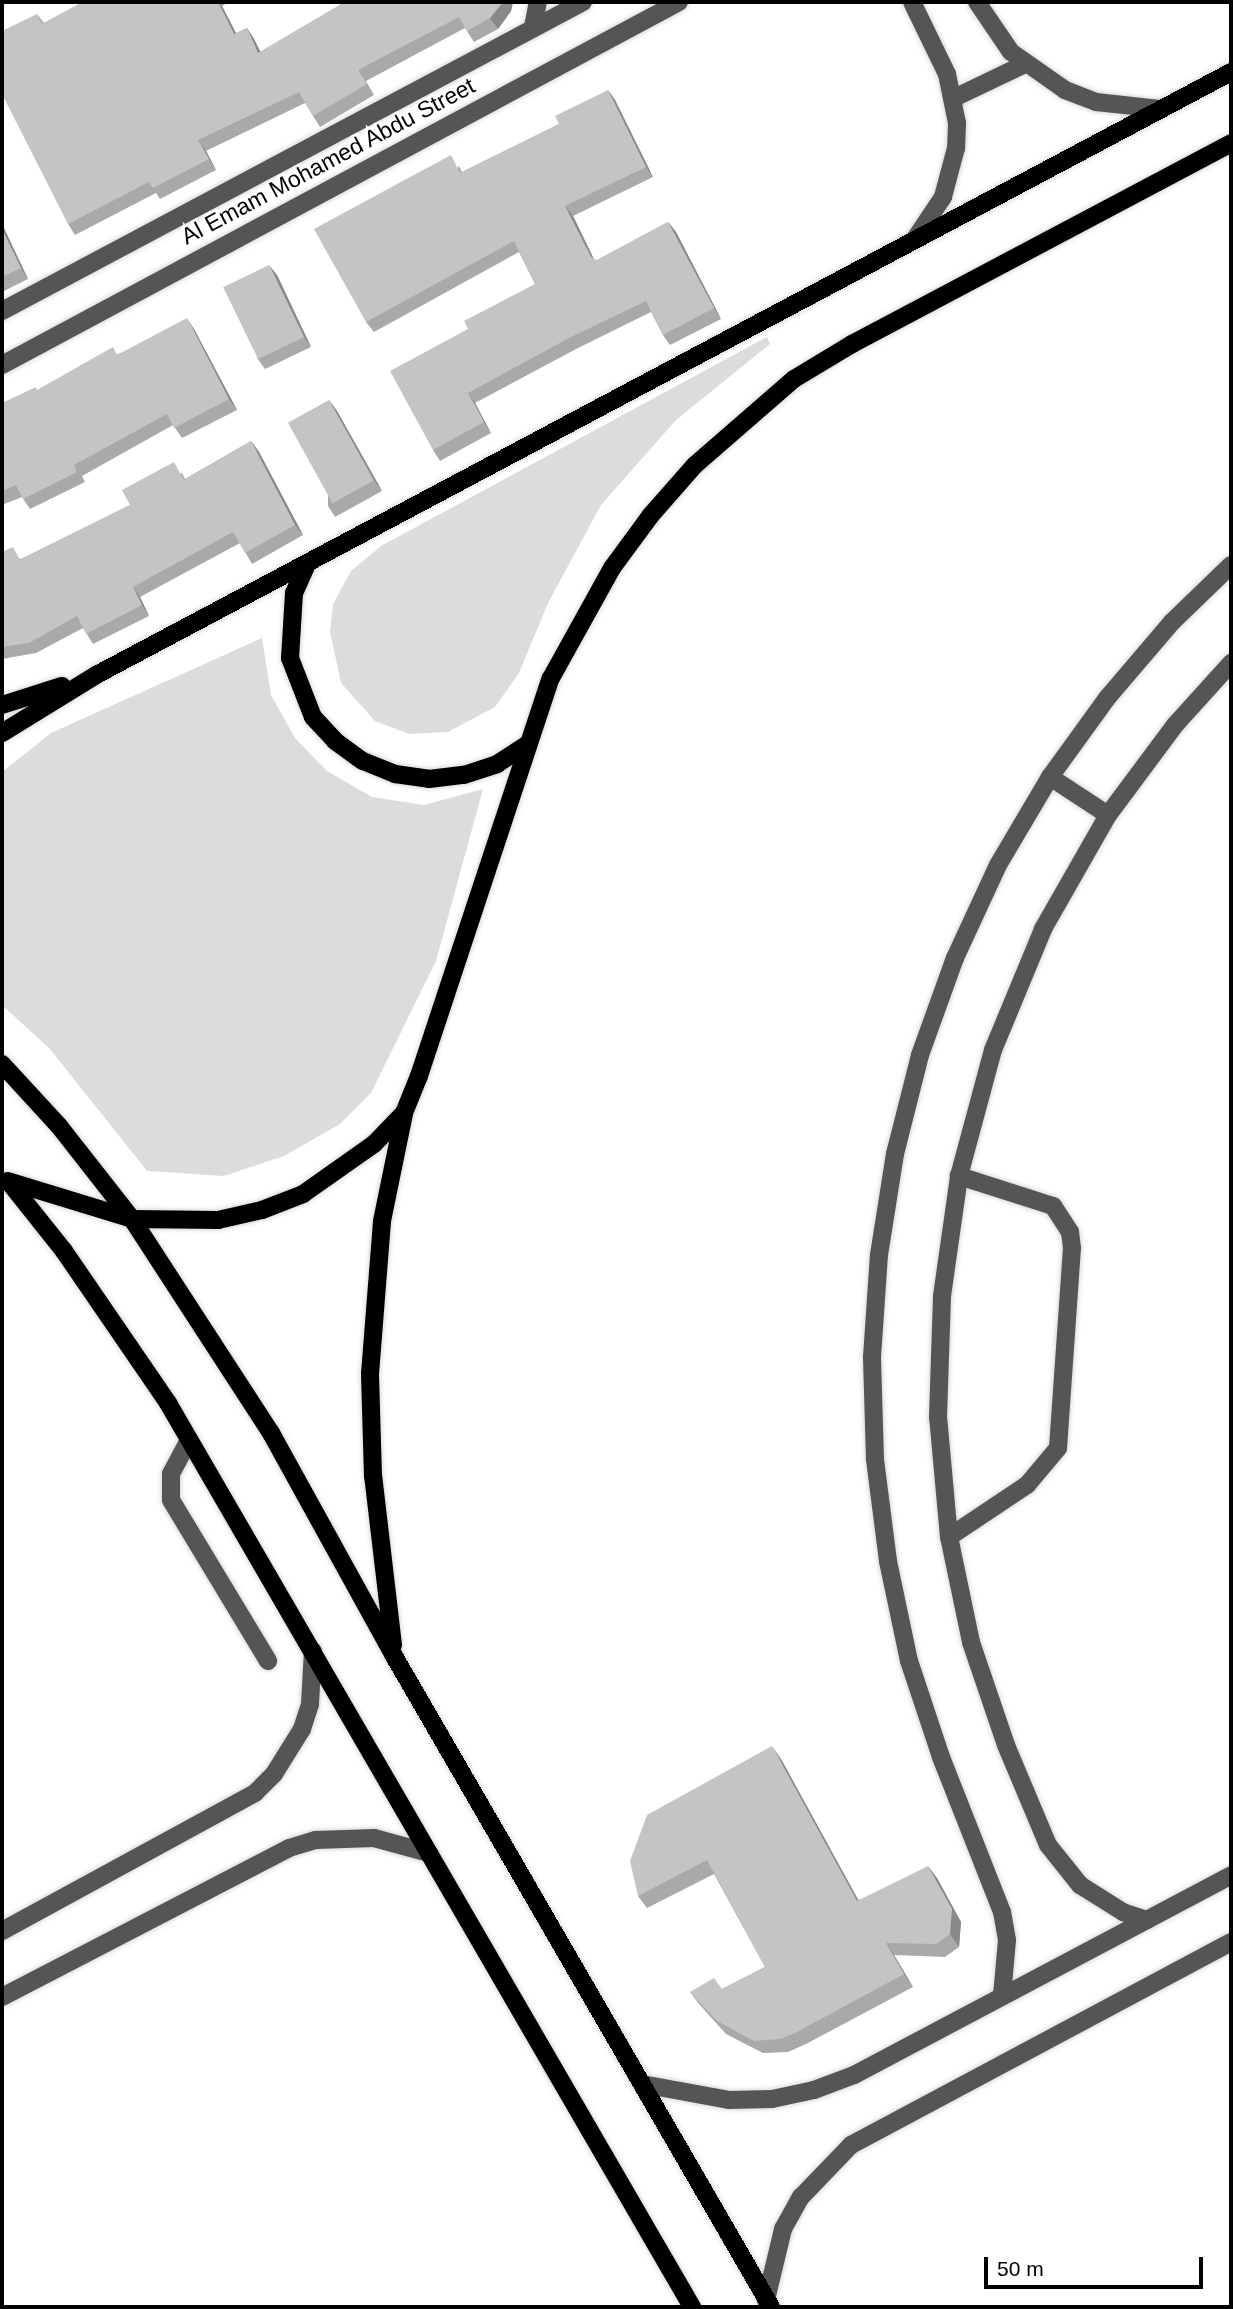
<!DOCTYPE html>
<style>
body{margin:0}
#map{position:relative;width:1233px;height:2309px;overflow:hidden;background:#fff;font-family:Arial,sans-serif}
div>[style]{position:absolute}
.green>*{inset:0;background:#dcdcdc}
.roads{filter:drop-shadow(0 0 2px #dbdbdb) drop-shadow(0 0 2px #dbdbdb)}
.minor>*{height:18px;margin:-9px;padding:0 9px;transform-origin:9px;border-radius:9px;background:#555}
.major>*{height:18px;margin:-9px;padding:0 9px;transform-origin:9px;border-radius:9px;background:#000}
.wall>*{inset:0;background:#a9a9a9}
.shaded-wall>*{inset:0;background:#898989}
.building>*{inset:0;background:#c4c4c4;transform-origin:0 0}
span{translate:-50% -50%;white-space:nowrap;text-align:center;line-height:1.15;-webkit-text-stroke:5px #fff;paint-order:stroke}
.street-label{font-size:23px;color:#000}
.frame{position:absolute;inset:0;border:4px solid #000;pointer-events:none}
.scale{position:absolute;left:984px;top:2257px;width:219px;height:32px;box-sizing:border-box;border:4px solid #000;border-top:0;padding-left:9px;font-size:21px;line-height:24px;white-space:nowrap;color:#000;-webkit-text-stroke:5px #fff;paint-order:stroke}
</style>
<div id="map">
<div class="green">
<i style="clip-path:polygon(767px 337px,770px 344px,676px 420px,601px 505px,548px 603px,519px 673px,495px 707px,448px 732px,409px 734px,375px 721px,341px 683px,330px 632px,333px 604px,351px 571px,381px 546px)"></i>
<i style="clip-path:polygon(262px 638px,271px 695px,295px 738px,327px 771px,372px 797px,424px 805px,483px 789px,436px 961px,371px 1093px,340px 1124px,284px 1156px,224px 1176px,147px 1171px,50px 1049px,2px 1005px,2px 772px,51px 733px)"></i>
</div>
<div class="roads">
<div class="minor">
<i style="left:912px;top:2px;width:80px;rotate:64.1deg"></i>
<i style="left:947px;top:74px;width:50px;rotate:78.5deg"></i>
<i style="left:957px;top:123px;width:25px;rotate:92deg"></i>
<i style="left:956px;top:148px;width:51px;rotate:104.9deg"></i>
<i style="left:943px;top:197px;width:50px;rotate:123.7deg"></i>
<i style="left:977px;top:2px;width:60px;rotate:55.8deg"></i>
<i style="left:1011px;top:52px;width:66px;rotate:35.1deg"></i>
<i style="left:1065px;top:90px;width:33px;rotate:21deg"></i>
<i style="left:1096px;top:102px;width:64px;rotate:6.2deg"></i>
<i style="left:533px;top:27px;width:25px;rotate:-79deg"></i>
<i style="left:954px;top:98px;width:79px;rotate:-25.6deg"></i>
<i style="left:2px;top:311px;width:658px;rotate:-28.01deg"></i>
<i style="left:2px;top:365px;width:768px;rotate:-28.2deg"></i>
<i style="left:1050px;top:777px;width:69px;rotate:33.2deg"></i>
<i style="left:189px;top:1440px;width:38px;rotate:118deg"></i>
<i style="left:171px;top:1474px;width:26px;rotate:90deg"></i>
<i style="left:171px;top:1500px;width:188px;rotate:58.9deg"></i>
<i style="left:949px;top:1537px;width:94px;rotate:-33.7deg"></i>
<i style="left:1027px;top:1485px;width:48px;rotate:-50deg"></i>
<i style="left:1058px;top:1448px;width:200px;rotate:-86deg"></i>
<i style="left:1072px;top:1248px;width:16px;rotate:-97deg"></i>
<i style="left:1070px;top:1232px;width:31px;rotate:-123deg"></i>
<i style="left:1053px;top:1206px;width:99px;rotate:-162.3deg"></i>
<i style="left:1147px;top:1920px;width:25px;rotate:-162deg"></i>
<i style="left:1123px;top:1912px;width:51px;rotate:-147.9deg"></i>
<i style="left:1080px;top:1885px;width:51px;rotate:-128.7deg"></i>
<i style="left:1048px;top:1845px;width:108px;rotate:-112.8deg"></i>
<i style="left:1006px;top:1745px;width:109px;rotate:-108.8deg"></i>
<i style="left:971px;top:1642px;width:107px;rotate:-101.8deg"></i>
<i style="left:949px;top:1537px;width:121px;rotate:-95.2deg"></i>
<i style="left:938px;top:1417px;width:121px;rotate:-88.1deg"></i>
<i style="left:942px;top:1296px;width:121px;rotate:-81.9deg"></i>
<i style="left:959px;top:1176px;width:131px;rotate:-74.9deg"></i>
<i style="left:993px;top:1050px;width:131px;rotate:-67.5deg"></i>
<i style="left:1043px;top:929px;width:131px;rotate:-60.3deg"></i>
<i style="left:1108px;top:815px;width:112px;rotate:-53.3deg"></i>
<i style="left:1175px;top:725px;width:84px;rotate:-47.9deg"></i>
<i style="left:2px;top:1931px;width:288px;rotate:-28.6deg"></i>
<i style="left:255px;top:1793px;width:27px;rotate:-45deg"></i>
<i style="left:274px;top:1774px;width:53px;rotate:-58.1deg"></i>
<i style="left:302px;top:1729px;width:26px;rotate:-72deg"></i>
<i style="left:310px;top:1704px;width:53px;rotate:-86.8deg"></i>
<i style="left:1002px;top:1996px;width:56px;rotate:-84.9deg"></i>
<i style="left:1007px;top:1940px;width:28px;rotate:-100deg"></i>
<i style="left:1002px;top:1912px;width:167px;rotate:-111.5deg"></i>
<i style="left:941px;top:1757px;width:101px;rotate:-108.4deg"></i>
<i style="left:909px;top:1661px;width:102px;rotate:-101.9deg"></i>
<i style="left:888px;top:1561px;width:103px;rotate:-97.3deg"></i>
<i style="left:875px;top:1459px;width:102px;rotate:-91.7deg"></i>
<i style="left:872px;top:1357px;width:102px;rotate:-86.1deg"></i>
<i style="left:879px;top:1255px;width:102px;rotate:-81deg"></i>
<i style="left:895px;top:1154px;width:102px;rotate:-75.8deg"></i>
<i style="left:920px;top:1055px;width:103px;rotate:-70.2deg"></i>
<i style="left:955px;top:958px;width:102px;rotate:-65.2deg"></i>
<i style="left:998px;top:865px;width:102px;rotate:-59.4deg"></i>
<i style="left:1050px;top:777px;width:99px;rotate:-54.1deg"></i>
<i style="left:1108px;top:697px;width:99px;rotate:-49.5deg"></i>
<i style="left:1172px;top:622px;width:82px;rotate:-44deg"></i>
<i style="left:2px;top:1997px;width:323px;rotate:-27.4deg"></i>
<i style="left:289px;top:1848px;width:28px;rotate:-17deg"></i>
<i style="left:316px;top:1840px;width:58px;rotate:-2deg"></i>
<i style="left:374px;top:1838px;width:57px;rotate:15.3deg"></i>
<i style="left:642px;top:2084px;width:88px;rotate:10.4deg"></i>
<i style="left:729px;top:2100px;width:43px;rotate:-1.3deg"></i>
<i style="left:772px;top:2099px;width:43px;rotate:-12.1deg"></i>
<i style="left:814px;top:2090px;width:43px;rotate:-20.6deg"></i>
<i style="left:854px;top:2075px;width:427px;rotate:-27.9deg"></i>
<i style="left:766px;top:2300px;width:73px;rotate:-76.5deg"></i>
<i style="left:783px;top:2229px;width:37px;rotate:-61deg"></i>
<i style="left:801px;top:2197px;width:72px;rotate:-46.1deg"></i>
<i style="left:851px;top:2145px;width:431px;rotate:-28.1deg"></i>
</div>
<div class="major">
<i style="left:307px;top:564px;width:32px;rotate:114deg"></i>
<i style="left:294px;top:593px;width:65px;rotate:93.5deg"></i>
<i style="left:290px;top:658px;width:63px;rotate:68.7deg"></i>
<i style="left:313px;top:717px;width:33px;rotate:47deg"></i>
<i style="left:335px;top:741px;width:34px;rotate:36deg"></i>
<i style="left:363px;top:761px;width:35px;rotate:22deg"></i>
<i style="left:395px;top:774px;width:34px;rotate:8deg"></i>
<i style="left:429px;top:779px;width:35px;rotate:-7deg"></i>
<i style="left:464px;top:775px;width:35px;rotate:-18deg"></i>
<i style="left:497px;top:764px;width:35px;rotate:-33deg"></i>
<i style="left:2px;top:705px;width:63px;rotate:-17.6deg"></i>
<i style="left:2px;top:733px;width:113px;rotate:-31.6deg"></i>
<i style="left:98px;top:674px;width:1283px;rotate:-27.98deg"></i>
<i style="left:2px;top:1064px;width:84px;rotate:47.4deg"></i>
<i style="left:59px;top:1126px;width:118px;rotate:51.9deg"></i>
<i style="left:132px;top:1219px;width:255px;rotate:57deg"></i>
<i style="left:271px;top:1433px;width:255px;rotate:61.1deg"></i>
<i style="left:394px;top:1656px;width:752px;rotate:59.92deg"></i>
<i style="left:8px;top:1181px;width:130px;rotate:17deg"></i>
<i style="left:132px;top:1219px;width:86px;rotate:0.7deg"></i>
<i style="left:218px;top:1220px;width:45px;rotate:-12.8deg"></i>
<i style="left:262px;top:1210px;width:44px;rotate:-21.3deg"></i>
<i style="left:303px;top:1194px;width:87px;rotate:-35.2deg"></i>
<i style="left:374px;top:1144px;width:43px;rotate:-45.9deg"></i>
<i style="left:404px;top:1113px;width:40px;rotate:-68deg"></i>
<i style="left:419px;top:1076px;width:419px;rotate:-71.7deg"></i>
<i style="left:551px;top:678px;width:126px;rotate:-61deg"></i>
<i style="left:612px;top:568px;width:66px;rotate:-53.7deg"></i>
<i style="left:651px;top:515px;width:67px;rotate:-48.7deg"></i>
<i style="left:695px;top:465px;width:131px;rotate:-41deg"></i>
<i style="left:794px;top:379px;width:68px;rotate:-31.1deg"></i>
<i style="left:852px;top:344px;width:429px;rotate:-27.9deg"></i>
<i style="left:9px;top:1182px;width:88px;rotate:51.4deg"></i>
<i style="left:64px;top:1251px;width:184px;rotate:55.6deg"></i>
<i style="left:168px;top:1403px;width:1045px;rotate:59.9deg"></i>
<i style="left:393px;top:1645px;width:170px;rotate:-96.7deg"></i>
<i style="left:373px;top:1476px;width:102px;rotate:-91.7deg"></i>
<i style="left:370px;top:1374px;width:153px;rotate:-85.5deg"></i>
<i style="left:382px;top:1221px;width:109px;rotate:-78.4deg"></i>
</div>
</div>
<div class="wall">
<i style="clip-path:polygon(83px 2px,230px 2px,222px 6px,236px 33px,247px 28px,254px 39px,260px 52px,345px 2px,513px 2px,511px 11px,498px 29px,474px 42px,465px 28px,366px 81px,374px 95px,320px 127px,305px 103px,206px 151px,216px 170px,160px 199px,156px 193px,75px 235px,68px 224px,37px 14px,44px 23px)"></i>
<i style="clip-path:polygon(608px 90px,615px 100px,653px 177px,573px 216px,594px 259px,597px 260px,668px 222px,676px 232px,721px 319px,670px 345px,663px 335px,651px 312px,576px 349px,475px 403px,491px 433px,440px 461px,433px 450px,468px 329px,535px 284px,519px 252px,374px 332px,366px 322px,459px 166px,462px 172px,559px 124px)"></i>
<i style="clip-path:polygon(2px 224px,28px 279px,2px 292px)"></i>
<i style="clip-path:polygon(277px 275px,311px 347px,265px 369px,257px 358px)"></i>
<i style="clip-path:polygon(194px 329px,237px 410px,182px 438px,173px 425px,82px 476px,85px 482px,30px 509px,22px 497px,2px 505px,2px 403px,38px 390px,118px 354px)"></i>
<i style="clip-path:polygon(329px 400px,337px 411px,382px 491px,335px 517px,328px 506px)"></i>
<i style="clip-path:polygon(251px 441px,259px 452px,303px 535px,252px 564px,240px 543px,140px 597px,149px 616px,93px 644px,83px 628px,36px 653px,2px 659px,2px 552px,21px 559px,130px 505px,182px 473px,185px 479px)"></i>
<i style="clip-path:polygon(781px 1759px,858px 1900px,937px 1878px,961px 1922px,959px 1947px,945px 1957px,894px 1955px,913px 1987px,806px 2044px,788px 2052px,763px 2053px,726px 2034px,699px 2004px,690px 1992px,722px 1989px,765px 1967px,714px 1874px,647px 1908px,638px 1896px)"></i>
</div>
<div class="shaded-wall">
<i style="clip-path:polygon(218px 2px,222px 6px,242px 45px,234px 34px)"></i>
<i style="clip-path:polygon(503px 2px,513px 2px,511px 11px,498px 29px,490px 18px)"></i>
<i style="clip-path:polygon(247px 28px,254px 39px,266px 63px,258px 53px)"></i>
<i style="clip-path:polygon(608px 90px,615px 100px,653px 177px,646px 167px)"></i>
<i style="clip-path:polygon(198px 140px,206px 151px,216px 170px,209px 159px)"></i>
<i style="clip-path:polygon(565px 206px,573px 216px,598px 268px,591px 257px)"></i>
<i style="clip-path:polygon(668px 222px,676px 232px,721px 319px,714px 308px)"></i>
<i style="clip-path:polygon(2px 224px,28px 279px,21px 268px,2px 229px)"></i>
<i style="clip-path:polygon(269px 265px,277px 275px,311px 347px,304px 337px)"></i>
<i style="clip-path:polygon(187px 318px,194px 329px,237px 410px,229px 399px)"></i>
<i style="clip-path:polygon(468px 393px,475px 403px,491px 433px,484px 422px)"></i>
<i style="clip-path:polygon(329px 400px,337px 411px,382px 491px,374px 480px)"></i>
<i style="clip-path:polygon(251px 441px,259px 452px,303px 535px,295px 525px)"></i>
<i style="clip-path:polygon(133px 587px,140px 597px,149px 616px,142px 605px)"></i>
<i style="clip-path:polygon(772px 1746px,781px 1759px,866px 1914px,857px 1901px)"></i>
<i style="clip-path:polygon(928px 1866px,937px 1878px,961px 1922px,959px 1947px,950px 1934px)"></i>
<i style="clip-path:polygon(886px 1943px,894px 1955px,913px 1987px,904px 1974px)"></i>
</div>
<div class="building">
<i style="clip-path:polygon(83px 2px,218px 2px,234px 34px,247px 28px,258px 53px,345px 2px,503px 2px,490px 18px,467px 31px,459px 17px,358px 70px,367px 84px,313px 116px,299px 92px,198px 140px,209px 159px,153px 188px,149px 182px,68px 224px,2px 94px,2px 31px,37px 14px,42px 24px)"></i>
<i style="clip-path:polygon(608px 90px,646px 167px,565px 206px,591px 257px,597px 260px,668px 222px,714px 308px,663px 335px,646px 301px,569px 338px,468px 393px,484px 422px,433px 450px,390px 371px,468px 329px,464px 321px,535px 284px,514px 241px,366px 322px,314px 229px,451px 155px,460px 173px,559px 124px,555px 116px)"></i>
<i style="clip-path:polygon(2px 229px,21px 268px,2px 277px)"></i>
<i style="left:269px;top:265px;width:80px;height:51px;rotate:64deg"></i>
<i style="clip-path:polygon(187px 318px,229px 399px,174px 428px,167px 414px,74px 465px,77px 472px,23px 499px,16px 485px,2px 491px,2px 403px,36px 387px,37px 390px,113px 347px,117px 355px)"></i>
<i style="left:329px;top:400px;width:92px;height:47px;rotate:61deg"></i>
<i style="clip-path:polygon(251px 441px,295px 525px,245px 553px,233px 532px,133px 587px,142px 605px,86px 634px,77px 616px,29px 643px,2px 647px,2px 552px,13px 547px,20px 560px,130px 505px,122px 490px,174px 462px,184px 480px)"></i>
<i style="clip-path:polygon(772px 1746px,857px 1901px,928px 1866px,952px 1909px,950px 1934px,936px 1944px,886px 1943px,904px 1974px,797px 2032px,780px 2039px,754px 2041px,717px 2021px,690px 1992px,714px 1978px,722px 1989px,765px 1967px,707px 1860px,638px 1896px,630px 1861px,647px 1815px)"></i>
</div>
<div class="street-label">
<span style="left:328px;top:161px;rotate:-28deg">Al Emam Mohamed Abdu Street</span>
</div>
<div class="frame"></div>
<div class="scale">50 m</div>
</div>
